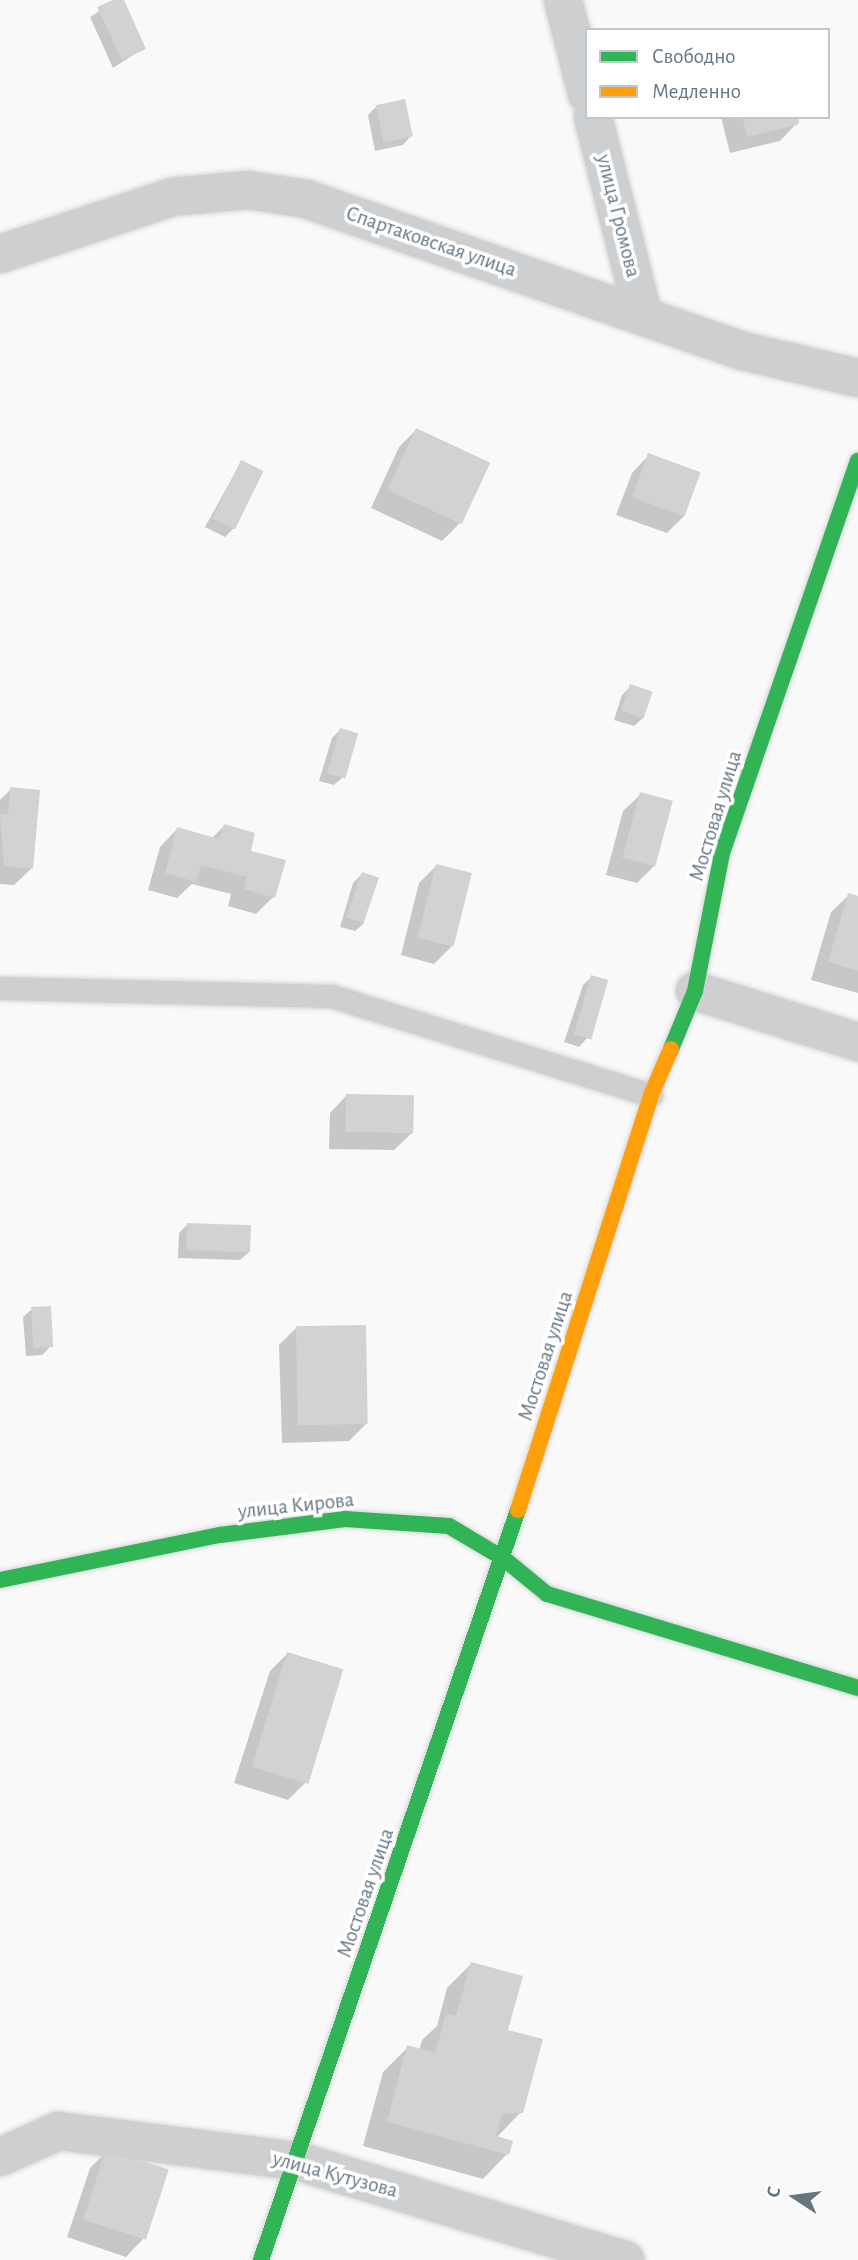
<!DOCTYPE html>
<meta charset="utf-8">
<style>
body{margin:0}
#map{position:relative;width:858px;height:2260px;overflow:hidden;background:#f9f9f9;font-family:"Alegreya Sans",sans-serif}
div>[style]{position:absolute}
.shadow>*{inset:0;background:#0003}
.building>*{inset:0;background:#d0d2d3;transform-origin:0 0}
.roads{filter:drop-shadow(0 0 2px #d5d6d7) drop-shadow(0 0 2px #d5d6d7)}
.lane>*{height:23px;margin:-11.5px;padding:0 11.5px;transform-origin:11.5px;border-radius:11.5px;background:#cecfd0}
.street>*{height:38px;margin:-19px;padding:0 19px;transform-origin:19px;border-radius:19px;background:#cecfd0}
.fast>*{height:16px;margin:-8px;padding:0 8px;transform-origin:8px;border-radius:8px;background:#30b455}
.slow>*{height:16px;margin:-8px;padding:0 8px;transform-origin:8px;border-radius:8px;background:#ff9f0a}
span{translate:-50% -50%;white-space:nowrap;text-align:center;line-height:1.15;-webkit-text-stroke:7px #fff;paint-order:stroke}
.street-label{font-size:21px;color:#657683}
.legend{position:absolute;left:585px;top:28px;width:245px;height:91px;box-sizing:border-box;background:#fff;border:2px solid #c1c8cd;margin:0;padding:9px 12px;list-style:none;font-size:21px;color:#657683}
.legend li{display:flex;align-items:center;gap:14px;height:35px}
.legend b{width:35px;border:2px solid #c1c8cd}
.north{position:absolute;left:760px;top:2162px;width:70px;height:70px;-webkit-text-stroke:5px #fff;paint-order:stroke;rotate:283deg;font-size:19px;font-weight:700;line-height:28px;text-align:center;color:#657683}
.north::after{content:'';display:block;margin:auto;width:24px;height:32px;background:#657683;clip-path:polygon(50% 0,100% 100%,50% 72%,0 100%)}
</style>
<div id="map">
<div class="shadow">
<i style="clip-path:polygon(117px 0,122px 0,144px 48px,113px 68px,90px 17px)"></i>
<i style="clip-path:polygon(376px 107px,411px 136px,403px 145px,375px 151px,368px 115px)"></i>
<i style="clip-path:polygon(721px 117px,796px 117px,797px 123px,780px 141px,730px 153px)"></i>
<i style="clip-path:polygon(416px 430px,459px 524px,442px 541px,371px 508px,399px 447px)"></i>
<i style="clip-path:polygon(649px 455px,684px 516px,667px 533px,616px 515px,632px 473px)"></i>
<i style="clip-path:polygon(241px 462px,234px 528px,225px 537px,205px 527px)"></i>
<i style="clip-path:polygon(631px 686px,643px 718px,634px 726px,614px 720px,622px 695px)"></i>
<i style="clip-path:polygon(340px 730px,343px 777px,334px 785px,319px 781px,332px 738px)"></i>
<i style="clip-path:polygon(11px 789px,32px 868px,14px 885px,0 884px,0 800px)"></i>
<i style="clip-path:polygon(641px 794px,654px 866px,637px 883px,606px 875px,623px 811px)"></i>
<i style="clip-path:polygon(224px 826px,248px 852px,273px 897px,256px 914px,228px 906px,231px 894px,192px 884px,177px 898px,148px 890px,160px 847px,177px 829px,211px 839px)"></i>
<i style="clip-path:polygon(436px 866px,451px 947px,434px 964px,401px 955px,419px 883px)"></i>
<i style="clip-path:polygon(362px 874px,364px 923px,355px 931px,340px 927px,353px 883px)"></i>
<i style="clip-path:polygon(849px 895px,858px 897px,858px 993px,811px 980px,831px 912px)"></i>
<i style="clip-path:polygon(592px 977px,587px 1038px,579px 1047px,564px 1042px,583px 985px)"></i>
<i style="clip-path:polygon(347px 1095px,412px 1133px,394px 1150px,329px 1149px,330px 1113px)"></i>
<i style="clip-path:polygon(187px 1225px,249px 1252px,240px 1260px,178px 1258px,179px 1233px)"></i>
<i style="clip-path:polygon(32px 1309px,51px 1346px,42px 1355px,26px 1356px,23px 1317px)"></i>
<i style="clip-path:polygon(296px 1328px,366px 1424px,349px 1441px,282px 1443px,279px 1345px)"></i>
<i style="clip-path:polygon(287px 1654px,305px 1783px,288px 1800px,234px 1783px,270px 1671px)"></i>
<i style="clip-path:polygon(471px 1964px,506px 2031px,521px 2112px,496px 2138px,507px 2154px,483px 2179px,363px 2146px,383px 2072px,408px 2047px,419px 2051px,422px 2040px,437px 2026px,447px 1988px)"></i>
<i style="clip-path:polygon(107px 2151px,167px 2171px,143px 2239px,126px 2257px,67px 2237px,90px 2168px)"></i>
</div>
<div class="building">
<i style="clip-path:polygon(113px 0,124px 0,146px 49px,122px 60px,97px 7px)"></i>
<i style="left:405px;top:99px;width:38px;height:30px;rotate:78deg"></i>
<i style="clip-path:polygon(742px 117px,798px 117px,799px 124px,747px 137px)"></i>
<i style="left:416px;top:428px;width:82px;height:68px;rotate:25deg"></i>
<i style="left:648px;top:453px;width:56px;height:47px;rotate:20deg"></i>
<i style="left:241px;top:460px;width:25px;height:65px;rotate:26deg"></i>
<i style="left:630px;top:684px;width:24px;height:28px;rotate:19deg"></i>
<i style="left:340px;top:728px;width:19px;height:47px;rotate:16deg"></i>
<i style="clip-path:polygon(10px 787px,40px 790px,33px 869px,4px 866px,0 814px,8px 814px)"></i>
<i style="left:640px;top:792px;width:34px;height:68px;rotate:15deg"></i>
<i style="clip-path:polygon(224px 824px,255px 833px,251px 851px,286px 860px,275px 898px,244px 889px,247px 877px,201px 865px,196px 882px,165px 873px,177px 827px,219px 839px)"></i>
<i style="left:436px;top:864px;width:37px;height:76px;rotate:14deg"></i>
<i style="left:362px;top:872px;width:18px;height:48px;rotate:19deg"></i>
<i style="clip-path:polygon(848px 893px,858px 896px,858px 971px,828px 962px)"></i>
<i style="left:591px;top:975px;width:18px;height:62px;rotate:16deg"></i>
<i style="left:346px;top:1094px;width:68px;height:38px;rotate:1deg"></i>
<i style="left:187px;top:1223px;width:64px;height:27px;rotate:2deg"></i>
<i style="left:51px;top:1306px;width:41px;height:20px;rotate:87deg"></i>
<i style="left:366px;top:1325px;width:99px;height:70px;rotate:89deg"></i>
<i style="left:287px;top:1652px;width:59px;height:120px;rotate:17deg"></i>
<i style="clip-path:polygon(471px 1962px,523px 1976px,508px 2030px,543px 2039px,523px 2113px,502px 2114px,496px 2136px,513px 2141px,509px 2155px,387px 2122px,407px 2045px,435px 2053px,446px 2014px,456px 2016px)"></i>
<i style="left:106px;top:2149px;width:66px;height:74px;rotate:18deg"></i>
</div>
<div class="roads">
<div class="lane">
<i style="left:0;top:988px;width:331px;rotate:1.4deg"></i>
<i style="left:331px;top:996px;width:335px;rotate:17.2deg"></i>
</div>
<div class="street">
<i style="left:563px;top:0;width:97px;rotate:75.7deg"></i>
<i style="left:593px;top:117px;width:203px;rotate:75.8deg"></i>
<i style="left:0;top:254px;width:181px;rotate:-18.3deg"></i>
<i style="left:172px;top:197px;width:76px;rotate:-5.3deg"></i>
<i style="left:248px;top:190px;width:59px;rotate:8.8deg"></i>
<i style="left:306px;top:199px;width:463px;rotate:19.2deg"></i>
<i style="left:743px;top:351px;width:118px;rotate:13.2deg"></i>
<i style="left:695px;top:991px;width:171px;rotate:17.4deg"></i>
<i style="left:0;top:2157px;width:64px;rotate:-24.1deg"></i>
<i style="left:58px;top:2131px;width:241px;rotate:7.2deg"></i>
<i style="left:297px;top:2161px;width:343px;rotate:16.8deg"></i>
</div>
<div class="fast">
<i style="left:671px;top:1049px;width:63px;rotate:-67.5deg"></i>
<i style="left:695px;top:991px;width:141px;rotate:-78.9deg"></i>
<i style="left:722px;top:853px;width:415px;rotate:-70.9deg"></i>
<i style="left:0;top:1580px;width:225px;rotate:-11.6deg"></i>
<i style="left:220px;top:1535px;width:126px;rotate:-7.3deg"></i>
<i style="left:345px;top:1519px;width:104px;rotate:3.9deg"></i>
<i style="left:449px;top:1526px;width:63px;rotate:30.7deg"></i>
<i style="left:503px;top:1558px;width:57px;rotate:39.3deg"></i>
<i style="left:547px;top:1594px;width:325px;rotate:16.8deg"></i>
<i style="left:261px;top:2260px;width:793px;rotate:-71.09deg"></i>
</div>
<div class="slow">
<i style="left:518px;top:1510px;width:436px;rotate:-72.2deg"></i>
<i style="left:651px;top:1095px;width:50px;rotate:-66.5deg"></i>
</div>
</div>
<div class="street-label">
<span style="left:618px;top:216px;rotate:76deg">улица Громова</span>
<span style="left:431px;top:242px;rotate:19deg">Спартаковская улица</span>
<span style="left:716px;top:816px;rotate:-73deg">Мостовая улица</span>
<span style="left:546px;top:1356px;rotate:-72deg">Мостовая улица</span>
<span style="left:296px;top:1506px;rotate:-6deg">улица Кирова</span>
<span style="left:366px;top:1893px;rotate:-71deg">Мостовая улица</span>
<span style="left:335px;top:2175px;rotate:15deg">улица Кутузова</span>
</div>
<ul class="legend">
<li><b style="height:9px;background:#30b455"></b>Свободно</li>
<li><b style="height:9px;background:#ff9f0a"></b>Медленно</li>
</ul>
<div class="north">С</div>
</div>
